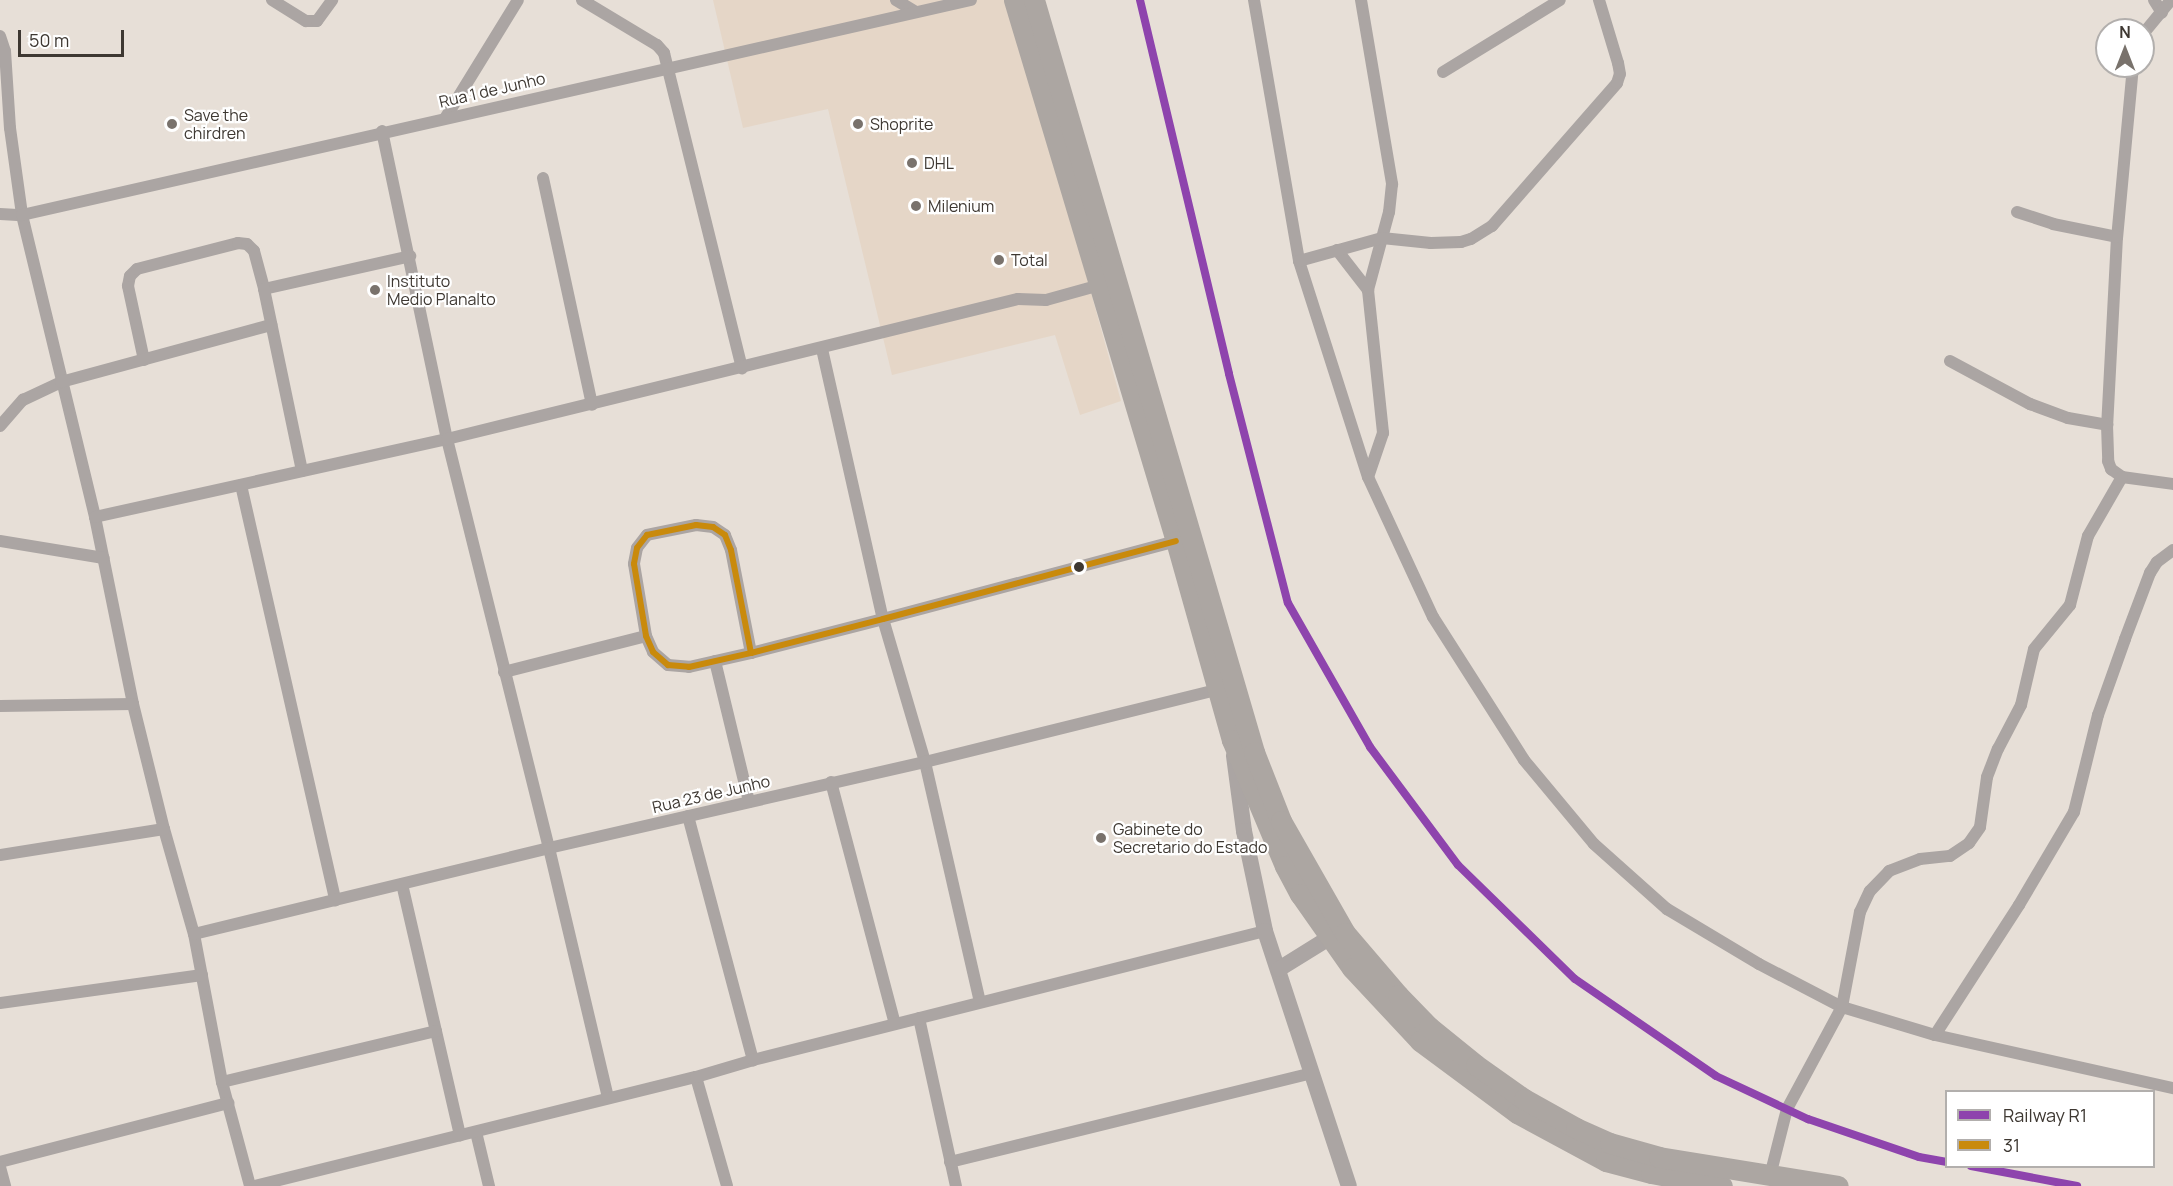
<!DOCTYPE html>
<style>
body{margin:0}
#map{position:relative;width:2173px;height:1186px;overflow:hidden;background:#e7dfd7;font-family:Manrope,sans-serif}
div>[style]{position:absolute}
.built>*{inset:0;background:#e5d6c7}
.minor>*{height:12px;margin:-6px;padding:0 6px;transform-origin:6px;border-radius:6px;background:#aba5a3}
.tertiary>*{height:16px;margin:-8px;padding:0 8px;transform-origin:8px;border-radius:8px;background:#aba5a3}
.trunk>*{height:21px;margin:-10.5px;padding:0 10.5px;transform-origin:10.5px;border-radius:10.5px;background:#aca6a2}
.bus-1>*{height:6px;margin:-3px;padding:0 3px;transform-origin:3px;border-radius:3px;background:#c98a0c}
.rail-1>*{height:8px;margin:-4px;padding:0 4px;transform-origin:4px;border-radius:4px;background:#8e44ad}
.dots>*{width:16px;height:16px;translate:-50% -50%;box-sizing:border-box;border:3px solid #fff;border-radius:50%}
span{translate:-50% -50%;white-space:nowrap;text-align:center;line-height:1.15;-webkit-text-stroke:4.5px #fff;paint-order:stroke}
.street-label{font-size:16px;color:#3e3832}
.poi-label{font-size:16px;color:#3e3832}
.left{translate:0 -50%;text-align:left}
.legend{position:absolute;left:1945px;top:1090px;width:210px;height:78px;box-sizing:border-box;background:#fff;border:2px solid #b2afad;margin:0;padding:8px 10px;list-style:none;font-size:18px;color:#3e3832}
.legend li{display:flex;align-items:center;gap:12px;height:30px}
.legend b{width:30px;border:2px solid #b2afad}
.north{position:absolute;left:2095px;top:18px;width:60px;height:60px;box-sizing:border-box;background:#fff;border:2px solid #b2afad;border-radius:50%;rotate:0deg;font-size:16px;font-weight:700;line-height:24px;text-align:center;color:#3e3832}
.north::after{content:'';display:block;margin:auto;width:21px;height:27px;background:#79726c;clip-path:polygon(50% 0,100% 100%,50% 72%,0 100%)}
.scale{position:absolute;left:18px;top:30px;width:106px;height:27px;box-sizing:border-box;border:3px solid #3e3832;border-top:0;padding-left:8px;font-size:18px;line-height:21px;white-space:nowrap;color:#3e3832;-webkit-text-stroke:4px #fff;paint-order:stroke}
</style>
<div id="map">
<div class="built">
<i style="clip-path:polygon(713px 0,1010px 0,1121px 401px,1080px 415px,1055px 335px,892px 375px,828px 109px,743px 128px)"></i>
</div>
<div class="minor">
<i style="left:272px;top:0;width:40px;rotate:32deg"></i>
<i style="left:306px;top:21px;width:11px"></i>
<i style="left:317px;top:21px;width:26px;rotate:-54deg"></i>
<i style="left:582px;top:0;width:87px;rotate:31deg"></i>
<i style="left:657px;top:45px;width:11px;rotate:49deg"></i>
<i style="left:664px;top:53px;width:325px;rotate:76.1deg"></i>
<i style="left:896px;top:0;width:21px;rotate:31deg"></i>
<i style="left:1254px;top:0;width:265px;rotate:80.2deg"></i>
<i style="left:1299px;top:261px;width:227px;rotate:72.3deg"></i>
<i style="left:1368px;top:477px;width:154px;rotate:65.1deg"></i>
<i style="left:1433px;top:617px;width:169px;rotate:57.5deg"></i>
<i style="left:1524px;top:760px;width:109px;rotate:50.2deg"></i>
<i style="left:1594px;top:844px;width:98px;rotate:41.7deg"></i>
<i style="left:1667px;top:909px;width:107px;rotate:30.9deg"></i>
<i style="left:1759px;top:964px;width:93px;rotate:27.4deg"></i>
<i style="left:1842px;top:1007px;width:97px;rotate:16.8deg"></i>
<i style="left:1935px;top:1035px;width:244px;rotate:12.6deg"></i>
<i style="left:1361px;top:0;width:187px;rotate:80.4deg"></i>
<i style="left:1392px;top:184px;width:28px;rotate:96deg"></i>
<i style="left:1389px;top:212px;width:81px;rotate:105.1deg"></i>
<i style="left:1368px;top:290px;width:144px;rotate:84deg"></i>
<i style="left:1383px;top:433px;width:46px;rotate:108.8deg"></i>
<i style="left:2154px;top:0;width:15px;rotate:58deg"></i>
<i style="left:2143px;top:34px;width:44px;rotate:-50.5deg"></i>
<i style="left:0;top:36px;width:16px;rotate:72deg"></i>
<i style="left:5px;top:51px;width:77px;rotate:86.3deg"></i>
<i style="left:10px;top:128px;width:88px;rotate:82.1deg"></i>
<i style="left:22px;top:215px;width:311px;rotate:76.4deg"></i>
<i style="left:95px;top:517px;width:191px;rotate:78.5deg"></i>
<i style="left:133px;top:704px;width:129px;rotate:76.1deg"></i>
<i style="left:164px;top:829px;width:109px;rotate:74.1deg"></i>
<i style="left:194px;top:934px;width:151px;rotate:79.3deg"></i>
<i style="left:222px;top:1082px;width:108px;rotate:74.9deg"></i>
<i style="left:2133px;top:66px;width:172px;rotate:95.3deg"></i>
<i style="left:2117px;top:237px;width:188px;rotate:93deg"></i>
<i style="left:2107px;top:425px;width:36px;rotate:88deg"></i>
<i style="left:2108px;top:461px;width:9px;rotate:69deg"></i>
<i style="left:2111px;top:469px;width:14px;rotate:36deg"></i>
<i style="left:2122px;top:477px;width:51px;rotate:7.8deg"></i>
<i style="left:1443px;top:72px;width:137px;rotate:-31.6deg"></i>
<i style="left:446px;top:117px;width:137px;rotate:-58.4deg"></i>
<i style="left:382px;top:131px;width:315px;rotate:78.1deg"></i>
<i style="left:447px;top:439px;width:422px;rotate:76deg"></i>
<i style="left:549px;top:848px;width:257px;rotate:76.7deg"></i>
<i style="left:543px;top:178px;width:232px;rotate:77.8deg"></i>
<i style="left:2017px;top:212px;width:38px;rotate:18deg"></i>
<i style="left:2053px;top:224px;width:65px;rotate:11.5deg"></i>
<i style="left:0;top:214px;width:22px;rotate:3deg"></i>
<i style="left:22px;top:215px;width:973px;rotate:-12.77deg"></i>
<i style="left:1337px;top:250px;width:51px;rotate:52.2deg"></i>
<i style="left:1299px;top:261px;width:86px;rotate:-15.5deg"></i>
<i style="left:1382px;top:238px;width:49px;rotate:5.8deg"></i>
<i style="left:1431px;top:243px;width:30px;rotate:-2deg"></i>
<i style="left:1461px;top:242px;width:10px;rotate:-17deg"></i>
<i style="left:1471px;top:239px;width:25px;rotate:-32deg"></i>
<i style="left:1492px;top:226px;width:190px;rotate:-48.8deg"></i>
<i style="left:1617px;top:83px;width:9px;rotate:-72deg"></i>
<i style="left:1620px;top:74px;width:11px;rotate:-100deg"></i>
<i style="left:1618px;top:63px;width:66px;rotate:-106.8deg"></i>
<i style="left:264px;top:289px;width:150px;rotate:-12.7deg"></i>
<i style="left:822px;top:349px;width:277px;rotate:77.3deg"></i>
<i style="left:883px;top:619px;width:149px;rotate:73.6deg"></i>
<i style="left:925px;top:762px;width:246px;rotate:77.1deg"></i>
<i style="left:144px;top:360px;width:76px;rotate:-102.2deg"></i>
<i style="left:128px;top:286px;width:10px;rotate:-79deg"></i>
<i style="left:130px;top:276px;width:10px;rotate:-45deg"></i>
<i style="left:137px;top:269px;width:104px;rotate:-14.4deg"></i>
<i style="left:238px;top:243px;width:9px;rotate:6deg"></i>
<i style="left:247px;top:244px;width:10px;rotate:45deg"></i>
<i style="left:254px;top:251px;width:39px;rotate:75deg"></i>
<i style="left:264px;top:289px;width:186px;rotate:78.2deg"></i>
<i style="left:1950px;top:361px;width:91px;rotate:28.3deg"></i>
<i style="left:2030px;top:404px;width:40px;rotate:20.2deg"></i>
<i style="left:2068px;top:418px;width:40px;rotate:10deg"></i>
<i style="left:0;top:426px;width:35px;rotate:-49deg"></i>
<i style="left:23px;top:400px;width:42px;rotate:-25.3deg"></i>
<i style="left:61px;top:382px;width:218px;rotate:-15.2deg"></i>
<i style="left:241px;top:485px;width:426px;rotate:77.2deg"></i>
<i style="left:95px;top:517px;width:361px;rotate:-12.5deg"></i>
<i style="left:447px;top:439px;width:588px;rotate:-13.78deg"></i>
<i style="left:1018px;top:299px;width:28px;rotate:2deg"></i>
<i style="left:1046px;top:300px;width:56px;rotate:-15.5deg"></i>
<i style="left:0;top:541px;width:105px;rotate:9.3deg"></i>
<i style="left:751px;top:653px;width:105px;rotate:-101deg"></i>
<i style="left:731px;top:550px;width:16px;rotate:-112deg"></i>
<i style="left:725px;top:535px;width:14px;rotate:-146deg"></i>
<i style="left:713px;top:527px;width:17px;rotate:-173deg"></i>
<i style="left:696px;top:525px;width:50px;rotate:168.5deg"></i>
<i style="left:647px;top:535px;width:16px;rotate:128deg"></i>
<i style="left:637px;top:548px;width:16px;rotate:101deg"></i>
<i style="left:634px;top:564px;width:73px;rotate:80.5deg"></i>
<i style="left:646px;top:636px;width:17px;rotate:66deg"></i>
<i style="left:653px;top:652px;width:20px;rotate:41deg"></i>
<i style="left:668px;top:665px;width:21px;rotate:5deg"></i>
<i style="left:689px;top:667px;width:64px;rotate:-12.7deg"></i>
<i style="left:751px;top:653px;width:136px;rotate:-14.4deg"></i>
<i style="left:883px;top:619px;width:303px;rotate:-14.9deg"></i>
<i style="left:715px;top:661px;width:145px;rotate:76.4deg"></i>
<i style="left:504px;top:672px;width:146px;rotate:-14.2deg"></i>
<i style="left:0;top:706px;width:133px;rotate:-0.9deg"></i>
<i style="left:831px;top:782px;width:250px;rotate:75.2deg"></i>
<i style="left:688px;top:816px;width:253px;rotate:75.1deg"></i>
<i style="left:0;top:855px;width:166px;rotate:-9deg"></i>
<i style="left:402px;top:884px;width:258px;rotate:77deg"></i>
<i style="left:194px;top:934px;width:365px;rotate:-13.6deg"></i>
<i style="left:549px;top:848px;width:386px;rotate:-12.9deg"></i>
<i style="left:925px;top:762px;width:307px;rotate:-13.9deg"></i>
<i style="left:0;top:1003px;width:204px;rotate:-7.9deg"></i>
<i style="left:919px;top:1018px;width:172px;rotate:77.6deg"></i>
<i style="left:1935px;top:1035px;width:155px;rotate:-57.1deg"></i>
<i style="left:2019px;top:905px;width:108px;rotate:-59.4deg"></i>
<i style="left:2074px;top:812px;width:100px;rotate:-76.1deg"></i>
<i style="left:2098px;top:715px;width:81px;rotate:-70.4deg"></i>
<i style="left:2125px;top:639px;width:71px;rotate:-69.3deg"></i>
<i style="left:2150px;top:573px;width:13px;rotate:-58deg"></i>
<i style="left:2157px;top:562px;width:20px;rotate:-37deg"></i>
<i style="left:696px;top:1077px;width:113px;rotate:74.1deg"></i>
<i style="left:222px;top:1082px;width:220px;rotate:-13.4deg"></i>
<i style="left:476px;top:1132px;width:56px;rotate:76.5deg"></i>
<i style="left:0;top:1162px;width:236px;rotate:-14.5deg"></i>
<i style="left:950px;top:1162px;width:373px;rotate:-13.8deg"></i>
<i style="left:0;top:1167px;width:20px;rotate:75deg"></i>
<i style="left:1770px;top:1176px;width:69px;rotate:-75.8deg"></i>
<i style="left:1787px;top:1109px;width:116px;rotate:-61.7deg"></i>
<i style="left:1842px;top:1007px;width:97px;rotate:-79.3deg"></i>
<i style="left:1860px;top:912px;width:23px;rotate:-65deg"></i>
<i style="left:1870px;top:891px;width:28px;rotate:-46deg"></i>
<i style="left:1889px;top:871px;width:33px;rotate:-21deg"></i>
<i style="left:1920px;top:859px;width:30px;rotate:-6deg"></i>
<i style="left:1950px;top:856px;width:23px;rotate:-34deg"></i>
<i style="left:1969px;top:843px;width:19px;rotate:-55deg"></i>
<i style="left:1980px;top:827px;width:50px;rotate:-82deg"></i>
<i style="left:1987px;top:777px;width:30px;rotate:-69deg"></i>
<i style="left:1998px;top:749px;width:50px;rotate:-62.4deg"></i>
<i style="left:2021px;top:705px;width:57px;rotate:-76.9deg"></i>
<i style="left:2034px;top:649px;width:57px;rotate:-50.7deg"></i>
<i style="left:2070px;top:605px;width:71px;rotate:-75.4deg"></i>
<i style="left:2088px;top:536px;width:68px;rotate:-60deg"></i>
<i style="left:255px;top:1186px;width:454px;rotate:-13.9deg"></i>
<i style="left:696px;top:1077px;width:59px;rotate:-16.6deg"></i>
<i style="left:753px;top:1060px;width:528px;rotate:-14.14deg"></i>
</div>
<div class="tertiary">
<i style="left:1234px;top:756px;width:76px;rotate:82.4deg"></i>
<i style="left:1244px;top:831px;width:102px;rotate:78.1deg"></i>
<i style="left:1265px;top:931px;width:268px;rotate:71.8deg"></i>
<i style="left:1279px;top:969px;width:59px;rotate:-31.8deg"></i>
</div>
<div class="trunk">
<i style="left:1014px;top:0;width:565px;rotate:73.33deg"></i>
<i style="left:1176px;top:541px;width:207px;rotate:74.3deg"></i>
<i style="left:1232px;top:740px;width:137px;rotate:67.2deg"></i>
<i style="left:1285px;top:866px;width:32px;rotate:62deg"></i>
<i style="left:1300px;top:894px;width:90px;rotate:54.9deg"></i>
<i style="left:1352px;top:968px;width:100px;rotate:47deg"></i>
<i style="left:1420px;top:1041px;width:121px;rotate:36.6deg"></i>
<i style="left:1517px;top:1113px;width:101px;rotate:28.3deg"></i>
<i style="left:1606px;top:1161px;width:47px;rotate:14.9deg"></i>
<i style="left:1651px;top:1173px;width:72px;rotate:10.4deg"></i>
<i style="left:1034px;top:0;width:784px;rotate:73.69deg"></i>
<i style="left:1254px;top:752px;width:74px;rotate:68.6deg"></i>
<i style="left:1281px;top:821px;width:129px;rotate:60.3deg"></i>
<i style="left:1345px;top:933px;width:82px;rotate:49.5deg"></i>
<i style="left:1398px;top:995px;width:45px;rotate:45.9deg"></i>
<i style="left:1429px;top:1027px;width:60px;rotate:39deg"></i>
<i style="left:1476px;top:1065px;width:59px;rotate:35.3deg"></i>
<i style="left:1524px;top:1099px;width:60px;rotate:29.1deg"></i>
<i style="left:1576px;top:1128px;width:37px;rotate:24deg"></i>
<i style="left:1610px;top:1143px;width:51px;rotate:15.9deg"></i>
<i style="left:1659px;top:1157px;width:181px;rotate:9.2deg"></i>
</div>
<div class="bus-1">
<i style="left:751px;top:653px;width:105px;rotate:-101deg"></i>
<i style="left:731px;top:550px;width:16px;rotate:-112deg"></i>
<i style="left:725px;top:535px;width:14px;rotate:-146deg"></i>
<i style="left:713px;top:527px;width:17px;rotate:-173deg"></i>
<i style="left:696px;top:525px;width:50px;rotate:168.5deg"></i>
<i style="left:647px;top:535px;width:16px;rotate:128deg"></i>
<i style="left:637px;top:548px;width:16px;rotate:101deg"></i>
<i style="left:634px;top:564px;width:73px;rotate:80.5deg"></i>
<i style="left:646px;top:636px;width:17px;rotate:66deg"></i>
<i style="left:653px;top:652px;width:20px;rotate:41deg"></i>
<i style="left:668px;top:665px;width:21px;rotate:5deg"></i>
<i style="left:689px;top:667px;width:64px;rotate:-12.7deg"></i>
<i style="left:751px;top:653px;width:136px;rotate:-14.4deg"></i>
<i style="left:883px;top:619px;width:303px;rotate:-14.9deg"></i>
</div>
<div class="rail-1">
<i style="left:1140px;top:0;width:384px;rotate:76.6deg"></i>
<i style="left:1229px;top:374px;width:236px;rotate:75.6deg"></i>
<i style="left:1288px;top:603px;width:166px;rotate:60.3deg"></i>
<i style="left:1370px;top:747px;width:147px;rotate:53.3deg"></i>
<i style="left:1458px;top:865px;width:163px;rotate:44.3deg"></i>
<i style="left:1575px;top:979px;width:171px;rotate:34.5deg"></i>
<i style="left:1716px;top:1076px;width:102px;rotate:25.1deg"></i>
<i style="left:1808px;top:1119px;width:117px;rotate:18.9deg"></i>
<i style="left:1919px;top:1157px;width:27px;rotate:10deg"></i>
<i style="left:1971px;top:1166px;width:108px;rotate:10.7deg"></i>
</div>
<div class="dots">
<i style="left:172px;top:124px;background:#79726c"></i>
<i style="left:858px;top:124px;background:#79726c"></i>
<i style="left:912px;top:163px;background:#79726c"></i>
<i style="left:916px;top:206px;background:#79726c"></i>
<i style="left:999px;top:260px;background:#79726c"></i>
<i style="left:375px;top:290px;background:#79726c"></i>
<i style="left:1079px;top:567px;background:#3e3832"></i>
<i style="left:1101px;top:838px;background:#79726c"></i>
</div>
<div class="street-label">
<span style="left:492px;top:90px;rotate:-13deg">Rua 1 de Junho</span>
<span style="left:711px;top:794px;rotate:-13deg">Rua 23 de Junho</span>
</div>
<div class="poi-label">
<span class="left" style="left:184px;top:124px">Save the<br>chirdren</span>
<span class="left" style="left:870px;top:124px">Shoprite</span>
<span class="left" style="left:924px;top:163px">DHL</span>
<span class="left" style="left:928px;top:206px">Milenium</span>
<span class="left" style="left:1011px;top:260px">Total</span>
<span class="left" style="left:387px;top:290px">Instituto<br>Medio Planalto</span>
<span class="left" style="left:1113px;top:838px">Gabinete do<br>Secretario do Estado</span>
</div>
<ul class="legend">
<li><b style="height:8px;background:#8e44ad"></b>Railway R1</li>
<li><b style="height:8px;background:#c98a0c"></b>31</li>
</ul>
<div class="north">N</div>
<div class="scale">50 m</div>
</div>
